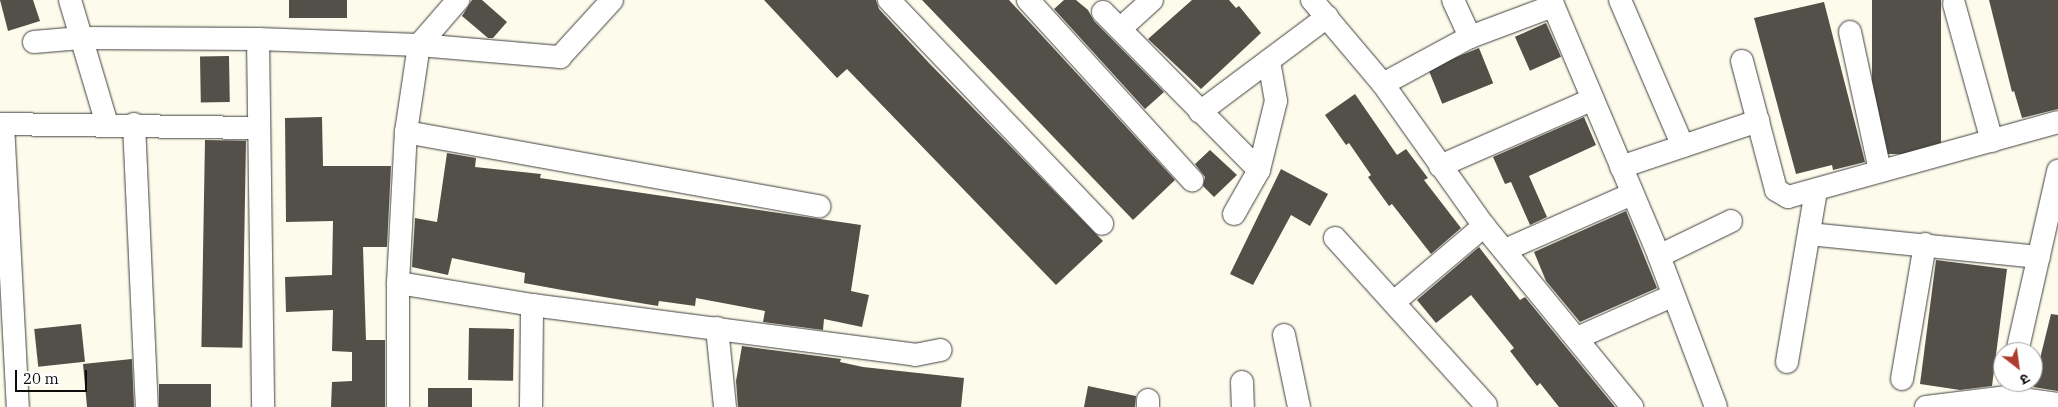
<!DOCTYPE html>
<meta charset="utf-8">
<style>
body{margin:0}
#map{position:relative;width:2058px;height:407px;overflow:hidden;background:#fdfcec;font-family:"IBM Plex Serif","Noto Sans Devanagari",serif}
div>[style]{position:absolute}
.building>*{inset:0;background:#534f49;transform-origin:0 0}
.roads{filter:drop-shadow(0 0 1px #3f3f3f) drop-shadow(0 0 1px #3f3f3f)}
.minor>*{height:22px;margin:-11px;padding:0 11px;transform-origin:11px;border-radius:11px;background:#fff}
span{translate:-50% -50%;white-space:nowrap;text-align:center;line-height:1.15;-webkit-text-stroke:5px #fff;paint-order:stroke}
.north{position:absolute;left:1993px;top:342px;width:50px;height:50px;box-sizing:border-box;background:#fff;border:1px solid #9e9e9e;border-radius:50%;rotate:150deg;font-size:14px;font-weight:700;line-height:20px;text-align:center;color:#0c0c0c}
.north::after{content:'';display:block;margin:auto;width:18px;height:22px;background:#ae3d31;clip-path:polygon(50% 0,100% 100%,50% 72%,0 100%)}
.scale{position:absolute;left:15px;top:370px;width:72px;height:22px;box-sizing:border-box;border:2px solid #0c0c0c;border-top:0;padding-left:6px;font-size:15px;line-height:18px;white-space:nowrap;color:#0c0c0c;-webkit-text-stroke:4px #fff;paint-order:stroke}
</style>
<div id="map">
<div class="building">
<i style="clip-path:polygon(0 0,33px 0,40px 21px,8px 31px)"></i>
<i style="left:289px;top:0;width:58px;height:18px"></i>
<i style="clip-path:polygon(472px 0,482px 0,507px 22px,493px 38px,488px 38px,462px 16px)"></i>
<i style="clip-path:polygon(764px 0,876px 0,879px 9px,929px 63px,1103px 241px,1056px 285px,847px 69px,837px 78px)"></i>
<i style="clip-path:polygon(922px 0,1009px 0,1175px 180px,1133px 220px)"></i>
<i style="clip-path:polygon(1064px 0,1076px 0,1088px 10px,1094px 21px,1164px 92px,1145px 109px,1054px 9px)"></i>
<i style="clip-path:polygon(1192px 0,1229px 0,1236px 8px,1239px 6px,1261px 33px,1201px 89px,1148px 39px)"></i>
<i style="left:1872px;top:0;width:69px;height:154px"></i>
<i style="clip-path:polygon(1989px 0,2058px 0,2058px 109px,2022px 118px,2014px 91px,2012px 92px)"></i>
<i style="clip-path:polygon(1824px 2px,1865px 162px,1833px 170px,1832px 165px,1796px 174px,1754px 18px)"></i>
<i style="left:1546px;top:23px;width:37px;height:34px;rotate:66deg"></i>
<i style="left:1479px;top:48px;width:38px;height:55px;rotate:68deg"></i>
<i style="left:229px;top:56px;width:46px;height:29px;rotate:89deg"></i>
<i style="clip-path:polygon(1355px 94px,1397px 155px,1406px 149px,1428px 178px,1424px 180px,1461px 228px,1431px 254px,1392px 204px,1389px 206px,1368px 177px,1371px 175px,1349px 143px,1346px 145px,1325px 115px)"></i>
<i style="clip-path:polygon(322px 117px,323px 166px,391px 166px,387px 247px,363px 247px,366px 340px,385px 340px,385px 407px,331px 407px,332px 382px,352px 381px,352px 352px,332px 351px,333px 310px,286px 312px,285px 277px,332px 275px,333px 221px,286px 222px,285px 118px)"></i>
<i style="clip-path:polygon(1584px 117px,1596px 145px,1529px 176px,1547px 217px,1530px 225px,1511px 182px,1505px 184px,1493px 157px)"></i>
<i style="left:205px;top:140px;width:41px;height:207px;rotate:1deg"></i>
<i style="clip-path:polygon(1210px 150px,1237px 175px,1214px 197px,1203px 186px,1205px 177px,1195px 164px)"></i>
<i style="clip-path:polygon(447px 153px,476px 158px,475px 167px,541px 174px,540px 178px,861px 225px,851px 291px,869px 295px,862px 327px,824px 319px,823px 330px,763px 322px,765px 311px,696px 298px,695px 306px,659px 301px,658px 306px,562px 290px,524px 283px,525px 273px,452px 258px,448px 275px,412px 267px,415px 218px,437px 222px)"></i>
<i style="clip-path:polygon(1281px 169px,1328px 194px,1310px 226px,1291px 215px,1253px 285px,1230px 274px)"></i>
<i style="clip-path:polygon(1626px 211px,1657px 288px,1580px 322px,1546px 281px,1534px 252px)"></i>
<i style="clip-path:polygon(1479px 247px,1520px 300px,1525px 297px,1615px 407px,1559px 407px,1540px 383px,1537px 386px,1510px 351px,1514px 348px,1471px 295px,1436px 323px,1417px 300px)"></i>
<i style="clip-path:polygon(1936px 260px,2007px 269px,1992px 386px,1960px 390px,1920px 384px)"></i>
<i style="clip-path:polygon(2051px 314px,2058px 315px,2058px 391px,2033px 387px)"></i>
<i style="left:81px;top:324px;width:38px;height:47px;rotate:84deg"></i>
<i style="left:469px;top:328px;width:45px;height:52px;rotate:1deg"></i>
<i style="clip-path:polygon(742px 346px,841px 359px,840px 362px,863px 367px,964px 378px,961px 407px,738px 407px,736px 381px)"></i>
<i style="clip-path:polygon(132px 359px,134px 407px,87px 407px,83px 364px)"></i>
<i style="left:159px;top:384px;width:52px;height:23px"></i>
<i style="clip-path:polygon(1088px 386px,1136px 396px,1135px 407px,1084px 407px)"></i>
<i style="left:428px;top:388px;width:44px;height:19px"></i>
</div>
<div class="roads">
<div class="minor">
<i style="left:70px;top:0;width:129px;rotate:73.4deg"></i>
<i style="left:889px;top:0;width:309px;rotate:46.4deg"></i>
<i style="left:1028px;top:0;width:244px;rotate:47.7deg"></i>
<i style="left:1312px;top:0;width:110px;rotate:49.8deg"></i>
<i style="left:1383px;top:84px;width:174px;rotate:54.6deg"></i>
<i style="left:1484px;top:226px;width:234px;rotate:50.7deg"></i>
<i style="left:1453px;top:0;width:41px;rotate:65.3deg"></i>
<i style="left:1551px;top:0;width:278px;rotate:67.1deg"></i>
<i style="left:1659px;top:256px;width:161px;rotate:69.3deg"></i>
<i style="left:1620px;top:0;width:159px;rotate:66.7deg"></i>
<i style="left:1954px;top:4px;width:142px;rotate:74.5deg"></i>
<i style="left:1103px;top:12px;width:222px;rotate:45.4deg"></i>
<i style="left:1120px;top:29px;width:43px;rotate:-42.2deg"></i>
<i style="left:1850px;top:32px;width:142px;rotate:77.8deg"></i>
<i style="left:258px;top:39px;width:368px;rotate:89.2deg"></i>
<i style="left:34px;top:42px;width:47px;rotate:-4.9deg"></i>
<i style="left:81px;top:38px;width:177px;rotate:0.3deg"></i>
<i style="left:258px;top:39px;width:161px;rotate:2.1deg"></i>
<i style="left:419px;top:45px;width:142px;rotate:4.9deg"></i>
<i style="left:560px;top:57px;width:77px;rotate:-47.6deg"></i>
<i style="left:1742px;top:61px;width:133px;rotate:75.2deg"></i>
<i style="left:1776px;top:190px;width:14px;rotate:30deg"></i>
<i style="left:1788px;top:197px;width:280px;rotate:-15.5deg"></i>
<i style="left:1383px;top:84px;width:99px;rotate:-28.4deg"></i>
<i style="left:1470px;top:37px;width:89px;rotate:-20.5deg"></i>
<i style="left:1200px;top:112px;width:159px;rotate:-36.8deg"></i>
<i style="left:0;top:124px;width:257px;rotate:0.9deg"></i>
<i style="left:3px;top:124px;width:283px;rotate:87deg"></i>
<i style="left:134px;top:124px;width:283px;rotate:87.4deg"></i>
<i style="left:406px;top:132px;width:420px;rotate:10.2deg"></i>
<i style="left:1440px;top:166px;width:167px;rotate:-23.6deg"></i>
<i style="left:1621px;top:167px;width:145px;rotate:-18.6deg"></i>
<i style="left:1234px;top:214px;width:51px;rotate:-60.4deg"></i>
<i style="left:1259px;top:170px;width:71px;rotate:-76.2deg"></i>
<i style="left:1276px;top:101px;width:41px;rotate:-99.9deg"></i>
<i style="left:1809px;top:234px;width:231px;rotate:5.7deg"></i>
<i style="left:1335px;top:238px;width:225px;rotate:47.9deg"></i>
<i style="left:1505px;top:250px;width:139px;rotate:-23.8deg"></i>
<i style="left:1659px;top:256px;width:80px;rotate:-25.9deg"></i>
<i style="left:398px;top:283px;width:136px;rotate:9.3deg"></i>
<i style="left:532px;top:305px;width:386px;rotate:7.4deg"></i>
<i style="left:915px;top:355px;width:26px;rotate:-11deg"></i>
<i style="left:1394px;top:302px;width:118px;rotate:-40.2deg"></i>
<i style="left:717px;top:328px;width:79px;rotate:84.2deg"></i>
<i style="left:1284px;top:335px;width:74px;rotate:78.2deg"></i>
<i style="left:1577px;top:338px;width:104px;rotate:-23.9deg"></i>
<i style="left:2017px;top:352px;width:186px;rotate:-77.2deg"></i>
<i style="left:1787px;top:362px;width:174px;rotate:-80.4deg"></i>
<i style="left:1902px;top:379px;width:137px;rotate:-80.3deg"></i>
<i style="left:1242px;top:382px;width:25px;rotate:88deg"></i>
<i style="left:398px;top:407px;width:124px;rotate:-90deg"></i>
<i style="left:398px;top:283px;width:151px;rotate:-87deg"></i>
<i style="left:406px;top:132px;width:88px;rotate:-81.5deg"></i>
<i style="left:419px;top:45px;width:60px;rotate:-49.1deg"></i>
<i style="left:531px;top:407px;width:102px;rotate:-89.4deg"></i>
<i style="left:1148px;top:407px;width:7px;rotate:-90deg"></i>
<i style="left:1926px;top:407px;width:82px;rotate:-7deg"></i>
<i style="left:2007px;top:397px;width:51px;rotate:7.8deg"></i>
</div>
</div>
<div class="north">उ</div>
<div class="scale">20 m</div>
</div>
